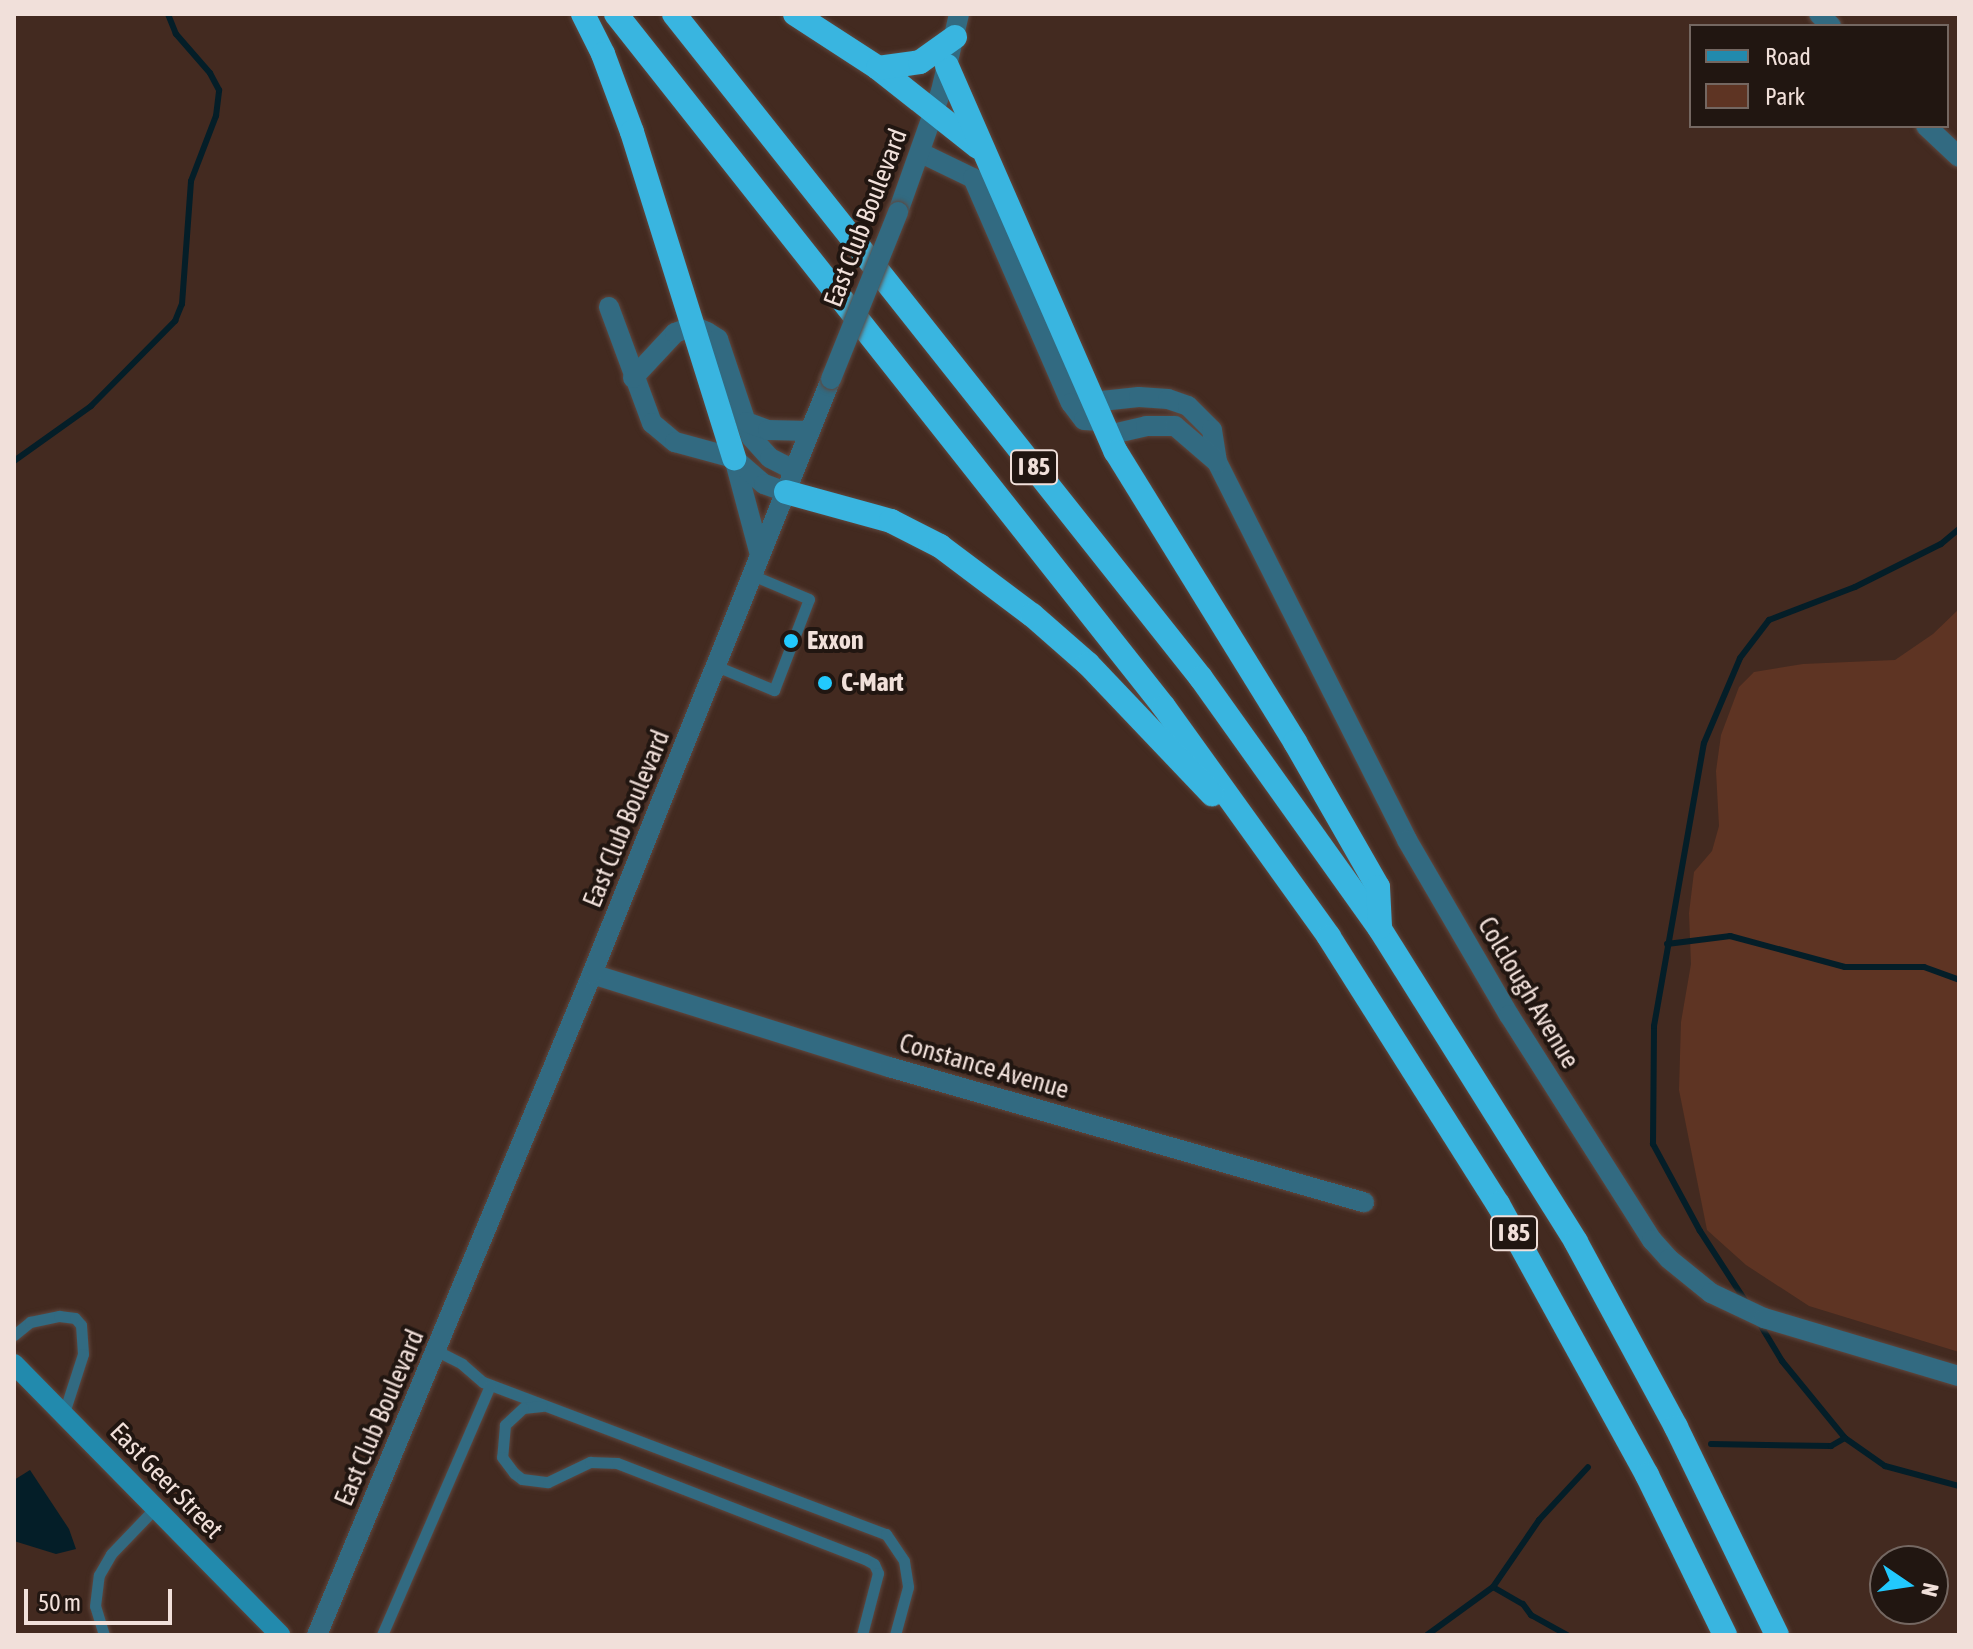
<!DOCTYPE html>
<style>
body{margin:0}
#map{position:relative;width:1973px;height:1649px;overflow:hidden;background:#432a20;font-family:"Asap Condensed",sans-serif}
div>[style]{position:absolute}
.green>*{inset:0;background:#5e3423}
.water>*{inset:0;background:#041e28}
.stream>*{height:6px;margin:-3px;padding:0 3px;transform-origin:3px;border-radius:3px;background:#041e28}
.roads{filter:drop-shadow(0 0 2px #5f473e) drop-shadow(0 0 2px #5f473e)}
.service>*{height:11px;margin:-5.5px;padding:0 5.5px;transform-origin:5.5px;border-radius:5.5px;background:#326a81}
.minor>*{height:20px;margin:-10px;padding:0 10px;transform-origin:10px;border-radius:10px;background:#326a81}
.tertiary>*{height:20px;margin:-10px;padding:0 10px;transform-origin:10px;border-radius:10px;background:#326a81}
.secondary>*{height:20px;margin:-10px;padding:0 10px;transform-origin:10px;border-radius:10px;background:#228aad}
.motorway>*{height:24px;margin:-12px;padding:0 12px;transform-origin:12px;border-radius:12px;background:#39b5e0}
.bridges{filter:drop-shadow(0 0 2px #5f473e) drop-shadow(0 0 2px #5f473e)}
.tertiary-bridge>*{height:20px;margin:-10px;padding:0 10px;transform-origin:10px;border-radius:10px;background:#326a81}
.dots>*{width:22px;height:22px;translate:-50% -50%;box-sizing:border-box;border:4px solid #211611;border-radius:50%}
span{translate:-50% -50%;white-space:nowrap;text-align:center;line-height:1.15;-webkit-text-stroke:8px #211611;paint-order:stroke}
.shield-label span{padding:2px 6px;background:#211611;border:2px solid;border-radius:6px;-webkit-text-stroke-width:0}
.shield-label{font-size:24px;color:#f1e0da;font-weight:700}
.street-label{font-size:26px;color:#f1e0da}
.poi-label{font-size:26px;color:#f1e0da;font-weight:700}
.left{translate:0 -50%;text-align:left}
.frame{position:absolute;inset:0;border:16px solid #f1e0da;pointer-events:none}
.legend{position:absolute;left:1689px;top:24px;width:260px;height:104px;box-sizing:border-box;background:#211611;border:2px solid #746761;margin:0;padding:10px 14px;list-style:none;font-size:24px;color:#f1e0da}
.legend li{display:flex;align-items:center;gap:16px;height:40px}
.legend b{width:40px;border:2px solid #746761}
.north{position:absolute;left:1869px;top:1545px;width:80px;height:80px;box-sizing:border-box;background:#211611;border:2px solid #746761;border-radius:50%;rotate:103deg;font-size:22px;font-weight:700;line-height:32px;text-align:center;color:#f1e0da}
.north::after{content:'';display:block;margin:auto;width:28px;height:36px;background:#22c9fe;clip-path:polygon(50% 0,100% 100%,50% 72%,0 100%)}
.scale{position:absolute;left:24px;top:1589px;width:148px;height:36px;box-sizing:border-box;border:4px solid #f1e0da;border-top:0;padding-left:10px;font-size:24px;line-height:28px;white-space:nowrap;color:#f1e0da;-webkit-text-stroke:6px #211611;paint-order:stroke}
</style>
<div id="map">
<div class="green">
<i style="clip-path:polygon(1959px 609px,1959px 1352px,1809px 1306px,1746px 1265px,1707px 1230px,1679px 1090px,1681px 1022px,1691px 964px,1689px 913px,1694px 872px,1712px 851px,1719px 826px,1716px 771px,1721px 735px,1739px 687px,1754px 672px,1803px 664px,1895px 660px,1933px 634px)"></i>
</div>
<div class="water">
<i style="clip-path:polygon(30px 1470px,69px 1529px,76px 1549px,56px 1554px,14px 1541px,14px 1480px)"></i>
</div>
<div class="stream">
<i style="left:14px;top:461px;width:95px;rotate:-35.5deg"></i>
<i style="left:91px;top:406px;width:120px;rotate:-45.3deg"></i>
<i style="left:175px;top:321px;width:18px;rotate:-68deg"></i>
<i style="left:182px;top:304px;width:123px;rotate:-85.8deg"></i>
<i style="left:191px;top:181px;width:70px;rotate:-69deg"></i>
<i style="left:216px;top:116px;width:26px;rotate:-83deg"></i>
<i style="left:219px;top:90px;width:19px;rotate:-118deg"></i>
<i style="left:210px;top:73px;width:52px;rotate:-131.1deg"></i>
<i style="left:176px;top:34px;width:22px;rotate:-112deg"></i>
<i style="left:1667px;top:944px;width:64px;rotate:-7.2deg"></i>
<i style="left:1730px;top:936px;width:119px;rotate:15.1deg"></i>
<i style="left:1845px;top:967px;width:79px"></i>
<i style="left:1924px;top:967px;width:37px;rotate:20deg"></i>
<i style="left:1746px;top:1302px;width:85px;rotate:-122.9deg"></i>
<i style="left:1700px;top:1231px;width:99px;rotate:-118.4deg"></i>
<i style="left:1653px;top:1144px;width:118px;rotate:-89.5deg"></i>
<i style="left:1654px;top:1026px;width:287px;rotate:-80deg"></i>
<i style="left:1704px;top:743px;width:92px;rotate:-67deg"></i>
<i style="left:1740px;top:658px;width:48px;rotate:-52.7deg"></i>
<i style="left:1769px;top:620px;width:92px;rotate:-21deg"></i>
<i style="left:1855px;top:587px;width:96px;rotate:-26.6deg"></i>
<i style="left:1941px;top:544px;width:23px;rotate:-40deg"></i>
<i style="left:1758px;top:1321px;width:47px;rotate:59deg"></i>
<i style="left:1782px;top:1361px;width:99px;rotate:50.7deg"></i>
<i style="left:1845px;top:1438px;width:49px;rotate:35deg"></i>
<i style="left:1885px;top:1466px;width:77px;rotate:15.1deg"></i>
<i style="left:1711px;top:1444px;width:120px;rotate:1deg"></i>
<i style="left:1831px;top:1446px;width:16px;rotate:-30deg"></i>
<i style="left:1493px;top:1587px;width:34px;rotate:30deg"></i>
<i style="left:1523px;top:1604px;width:14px;rotate:54deg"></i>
<i style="left:1531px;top:1615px;width:41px;rotate:29.1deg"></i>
<i style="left:1427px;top:1635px;width:82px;rotate:-36deg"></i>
<i style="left:1493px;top:1587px;width:81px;rotate:-55.5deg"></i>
<i style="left:1539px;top:1520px;width:72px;rotate:-47.2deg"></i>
</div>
<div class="roads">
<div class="service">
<i style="left:716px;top:666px;width:63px;rotate:22.5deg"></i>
<i style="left:774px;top:690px;width:97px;rotate:-69deg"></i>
<i style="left:809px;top:599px;width:62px;rotate:-157.2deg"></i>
<i style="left:14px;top:1335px;width:21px;rotate:-39deg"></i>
<i style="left:30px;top:1322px;width:30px;rotate:-12deg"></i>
<i style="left:59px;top:1316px;width:16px;rotate:7deg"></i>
<i style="left:75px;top:1318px;width:9px;rotate:49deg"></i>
<i style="left:81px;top:1325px;width:29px;rotate:86deg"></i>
<i style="left:83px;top:1354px;width:62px;rotate:107.9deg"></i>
<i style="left:437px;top:1351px;width:28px;rotate:27deg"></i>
<i style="left:462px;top:1364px;width:28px;rotate:41deg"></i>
<i style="left:483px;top:1382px;width:431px;rotate:20.7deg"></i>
<i style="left:886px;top:1534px;width:32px;rotate:56deg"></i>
<i style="left:904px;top:1561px;width:26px;rotate:81deg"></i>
<i style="left:908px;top:1587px;width:50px;rotate:105.2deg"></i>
<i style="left:542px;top:1406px;width:19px;rotate:174deg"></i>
<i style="left:523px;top:1408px;width:25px;rotate:137deg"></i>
<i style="left:505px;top:1425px;width:32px;rotate:95deg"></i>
<i style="left:502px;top:1457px;width:20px;rotate:53deg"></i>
<i style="left:514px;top:1473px;width:10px;rotate:37deg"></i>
<i style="left:522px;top:1479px;width:26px;rotate:7deg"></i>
<i style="left:548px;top:1482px;width:47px;rotate:-25.5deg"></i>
<i style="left:590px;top:1462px;width:27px;rotate:2deg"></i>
<i style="left:617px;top:1463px;width:266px;rotate:21.2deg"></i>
<i style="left:865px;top:1559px;width:10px;rotate:29deg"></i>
<i style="left:874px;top:1564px;width:10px;rotate:66deg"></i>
<i style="left:878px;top:1573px;width:64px;rotate:104.5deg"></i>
<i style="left:104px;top:1635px;width:30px;rotate:-107deg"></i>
<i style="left:95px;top:1606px;width:31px;rotate:-83deg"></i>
<i style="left:99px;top:1575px;width:24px;rotate:-60deg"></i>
<i style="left:111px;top:1554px;width:65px;rotate:-46.2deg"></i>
<i style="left:382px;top:1635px;width:272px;rotate:-66.6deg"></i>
</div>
<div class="minor">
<i style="left:921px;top:153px;width:58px;rotate:25.7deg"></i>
<i style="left:973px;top:178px;width:245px;rotate:66.5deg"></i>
<i style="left:1071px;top:403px;width:21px;rotate:53deg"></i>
<i style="left:1084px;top:420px;width:17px;rotate:3deg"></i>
<i style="left:609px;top:307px;width:124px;rotate:69.7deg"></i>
<i style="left:652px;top:423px;width:30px;rotate:40deg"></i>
<i style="left:675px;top:442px;width:61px;rotate:15.2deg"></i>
<i style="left:633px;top:378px;width:62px;rotate:-47deg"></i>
<i style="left:675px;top:333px;width:19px;rotate:-21deg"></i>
<i style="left:693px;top:326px;width:15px;rotate:23deg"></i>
<i style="left:707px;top:332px;width:13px;rotate:32deg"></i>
<i style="left:718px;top:339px;width:103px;rotate:71.4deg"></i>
<i style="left:751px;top:437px;width:28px;rotate:48deg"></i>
<i style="left:770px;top:458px;width:27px;rotate:27deg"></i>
<i style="left:1092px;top:402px;width:47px;rotate:-6.1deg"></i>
<i style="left:1139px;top:397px;width:29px;rotate:4deg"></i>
<i style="left:1168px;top:399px;width:21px;rotate:19deg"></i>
<i style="left:1188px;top:406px;width:34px;rotate:45deg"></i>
<i style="left:1212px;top:430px;width:32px;rotate:81deg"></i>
<i style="left:1217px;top:462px;width:423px;rotate:63.3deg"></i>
<i style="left:1407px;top:840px;width:203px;rotate:59.8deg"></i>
<i style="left:1509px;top:1015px;width:267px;rotate:57.6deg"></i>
<i style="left:1652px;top:1240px;width:25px;rotate:48deg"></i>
<i style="left:1669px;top:1259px;width:54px;rotate:39deg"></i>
<i style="left:1711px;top:1293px;width:59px;rotate:25.3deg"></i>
<i style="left:1764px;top:1318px;width:203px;rotate:16.6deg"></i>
<i style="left:1108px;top:435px;width:39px;rotate:-13deg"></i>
<i style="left:1146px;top:426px;width:29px"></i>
<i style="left:1175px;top:426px;width:55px;rotate:40.6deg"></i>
<i style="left:592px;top:974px;width:311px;rotate:17.4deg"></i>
<i style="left:889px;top:1067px;width:494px;rotate:15.9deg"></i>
</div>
<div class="tertiary">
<i style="left:1819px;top:14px;width:17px;rotate:45deg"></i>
<i style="left:1926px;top:126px;width:45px;rotate:43.2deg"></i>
<i style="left:898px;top:212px;width:128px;rotate:-70.4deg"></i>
<i style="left:941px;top:91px;width:79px;rotate:-76.8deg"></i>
<i style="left:746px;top:422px;width:23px;rotate:20deg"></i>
<i style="left:768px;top:430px;width:42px;rotate:1.4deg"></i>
<i style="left:734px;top:458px;width:100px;rotate:75deg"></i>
<i style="left:736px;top:460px;width:37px;rotate:41deg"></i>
<i style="left:764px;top:484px;width:23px;rotate:20deg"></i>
<i style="left:317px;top:1635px;width:716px;rotate:-67.41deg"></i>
<i style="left:592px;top:974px;width:641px;rotate:-68.12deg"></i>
</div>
<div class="secondary">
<i style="left:14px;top:1364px;width:380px;rotate:45.5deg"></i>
</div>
<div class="motorway">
<i style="left:583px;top:14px;width:45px;rotate:63.4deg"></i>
<i style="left:603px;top:54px;width:83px;rotate:69.6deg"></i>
<i style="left:632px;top:132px;width:342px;rotate:72.6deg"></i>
<i style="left:616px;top:14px;width:883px;rotate:51.66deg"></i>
<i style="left:1164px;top:707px;width:283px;rotate:54.3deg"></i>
<i style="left:1329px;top:937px;width:316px;rotate:57.7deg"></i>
<i style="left:1498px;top:1204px;width:309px;rotate:61.2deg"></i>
<i style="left:1647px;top:1475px;width:178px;rotate:64deg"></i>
<i style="left:674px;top:14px;width:848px;rotate:51.56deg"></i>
<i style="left:1201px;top:678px;width:308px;rotate:54.5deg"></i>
<i style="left:1380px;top:929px;width:369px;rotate:57.9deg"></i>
<i style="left:1576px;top:1242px;width:210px;rotate:61.6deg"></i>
<i style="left:1676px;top:1427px;width:231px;rotate:64.1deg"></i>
<i style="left:795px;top:14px;width:99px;rotate:33deg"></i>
<i style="left:878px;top:68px;width:127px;rotate:38.3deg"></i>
<i style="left:947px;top:66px;width:421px;rotate:66.4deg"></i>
<i style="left:1116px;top:452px;width:341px;rotate:58.3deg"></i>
<i style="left:1295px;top:742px;width:167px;rotate:60.2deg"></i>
<i style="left:1378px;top:887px;width:40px;rotate:87.1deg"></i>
<i style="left:878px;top:68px;width:42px;rotate:-8.1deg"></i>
<i style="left:920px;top:62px;width:43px;rotate:-35.5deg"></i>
<i style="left:786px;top:492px;width:109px;rotate:15.4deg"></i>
<i style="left:891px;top:521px;width:55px;rotate:27deg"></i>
<i style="left:940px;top:546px;width:115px;rotate:36.9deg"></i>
<i style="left:1032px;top:615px;width:74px;rotate:41.2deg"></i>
<i style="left:1088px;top:664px;width:180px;rotate:46.4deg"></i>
</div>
</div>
<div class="bridges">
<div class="tertiary-bridge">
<i style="left:831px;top:379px;width:180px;rotate:-68.1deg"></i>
</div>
</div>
<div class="dots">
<i style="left:791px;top:641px;background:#22c9fe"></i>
<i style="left:825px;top:683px;background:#22c9fe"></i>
</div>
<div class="shield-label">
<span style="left:1034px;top:467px">I 85</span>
<span style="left:1514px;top:1233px">I 85</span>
</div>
<div class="street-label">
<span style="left:866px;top:218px;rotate:-69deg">East Club Boulevard</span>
<span style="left:627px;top:819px;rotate:-68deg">East Club Boulevard</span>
<span style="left:1528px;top:993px;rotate:59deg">Colclough Avenue</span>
<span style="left:984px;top:1067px;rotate:16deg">Constance Avenue</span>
<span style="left:380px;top:1418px;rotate:-67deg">East Club Boulevard</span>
<span style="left:166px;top:1481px;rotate:46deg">East Geer Street</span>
</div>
<div class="poi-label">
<span class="left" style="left:807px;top:641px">Exxon</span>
<span class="left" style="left:841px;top:683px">C-Mart</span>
</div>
<div class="frame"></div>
<ul class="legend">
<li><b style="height:10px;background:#228aad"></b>Road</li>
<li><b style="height:22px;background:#5e3423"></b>Park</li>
</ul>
<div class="north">N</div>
<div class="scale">50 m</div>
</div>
